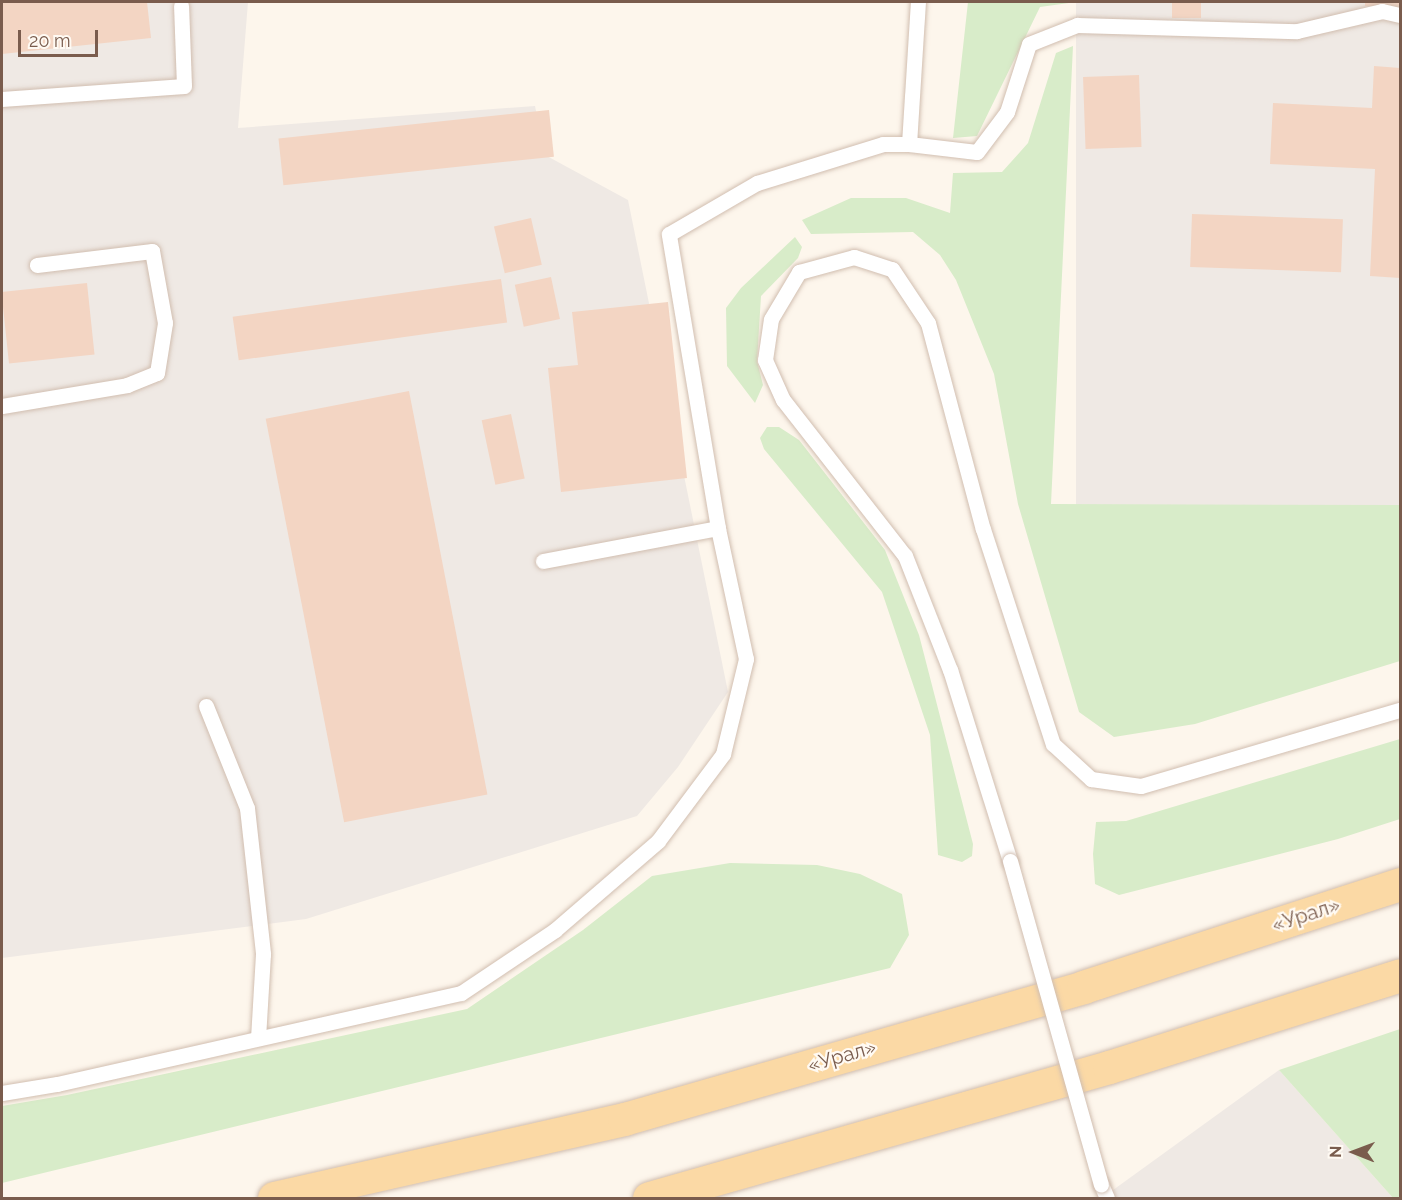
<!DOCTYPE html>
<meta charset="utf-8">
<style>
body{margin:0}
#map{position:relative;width:1402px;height:1200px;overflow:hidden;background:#fdf6ec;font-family:Raleway,sans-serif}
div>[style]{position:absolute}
.industrial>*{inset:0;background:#efe9e4;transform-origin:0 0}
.green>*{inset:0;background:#d8ecc9}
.building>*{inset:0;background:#f3d5c3;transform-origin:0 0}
.roads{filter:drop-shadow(0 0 2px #d1beb0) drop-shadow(0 0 2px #d1beb0)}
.lane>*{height:15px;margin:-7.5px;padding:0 7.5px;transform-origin:7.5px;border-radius:7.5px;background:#fff}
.primary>*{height:33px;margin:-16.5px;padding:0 16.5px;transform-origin:16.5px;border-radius:16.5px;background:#fbd9a5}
.bridges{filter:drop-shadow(0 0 2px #d1beb0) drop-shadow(0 0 2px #d1beb0)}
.lane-bridge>*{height:15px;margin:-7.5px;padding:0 7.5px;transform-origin:7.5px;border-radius:7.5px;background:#fff}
span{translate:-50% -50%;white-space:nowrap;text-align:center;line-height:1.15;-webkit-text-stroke:4.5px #fffaf3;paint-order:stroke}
.street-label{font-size:20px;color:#7a5c4d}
.frame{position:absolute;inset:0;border:3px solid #7a5c4d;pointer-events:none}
.north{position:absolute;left:1324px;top:1122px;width:60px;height:60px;-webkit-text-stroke:4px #fffaf3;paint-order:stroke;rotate:271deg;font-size:16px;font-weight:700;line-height:24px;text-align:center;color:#7a5c4d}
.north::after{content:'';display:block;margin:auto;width:21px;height:27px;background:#7a5c4d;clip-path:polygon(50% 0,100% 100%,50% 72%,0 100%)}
.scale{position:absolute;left:18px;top:30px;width:80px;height:27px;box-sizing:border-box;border:3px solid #7a5c4d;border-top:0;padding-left:8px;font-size:18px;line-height:21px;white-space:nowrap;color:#7a5c4d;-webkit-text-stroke:4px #fffaf3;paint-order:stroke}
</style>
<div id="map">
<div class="industrial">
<i style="clip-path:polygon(2px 2px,248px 2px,238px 128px,535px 106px,545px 155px,628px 200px,728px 692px,678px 767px,637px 816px,306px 919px,2px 958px)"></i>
<i style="left:1076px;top:2px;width:324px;height:504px"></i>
<i style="clip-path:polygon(1279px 1070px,1393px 1198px,1102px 1198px)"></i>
</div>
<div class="green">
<i style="clip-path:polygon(968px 2px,1076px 2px,1040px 7px,977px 136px,953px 138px)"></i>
<i style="clip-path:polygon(1073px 46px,1051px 504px,1400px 505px,1400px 661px,1195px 724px,1114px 737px,1079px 712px,1018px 504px,994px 374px,956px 280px,940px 255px,913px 232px,811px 234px,802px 220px,851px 198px,906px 198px,950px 213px,953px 173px,1002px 172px,1028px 143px,1056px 53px)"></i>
<i style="clip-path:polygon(795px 237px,802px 247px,798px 258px,761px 296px,757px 361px,763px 385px,755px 403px,727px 366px,726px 308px,741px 288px)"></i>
<i style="clip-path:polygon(767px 427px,779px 427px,799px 440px,885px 550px,919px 635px,973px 844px,972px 856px,962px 862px,938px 855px,930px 735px,882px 592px,764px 449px,760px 438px)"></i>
<i style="clip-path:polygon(1400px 739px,1400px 819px,1338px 839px,1119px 895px,1095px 884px,1093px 854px,1096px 822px,1126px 821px)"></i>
<i style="clip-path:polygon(730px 863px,817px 865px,860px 874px,902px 894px,909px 935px,890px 968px,2px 1183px,2px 1106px,67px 1095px,467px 1009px,583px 930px,652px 876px)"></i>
<i style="clip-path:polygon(1400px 1029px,1400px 1198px,1393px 1198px,1279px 1070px)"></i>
</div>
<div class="building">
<i style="clip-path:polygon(2px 2px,147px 2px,151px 38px,2px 54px)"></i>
<i style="left:1172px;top:2px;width:29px;height:16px"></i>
<i style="clip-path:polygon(1365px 2px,1400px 2px,1400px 8px,1365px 6px)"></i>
<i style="clip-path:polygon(1374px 66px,1400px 68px,1400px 278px,1370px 276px,1375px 169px,1270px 164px,1273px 103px,1372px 108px)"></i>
<i style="left:1139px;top:75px;width:72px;height:56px;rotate:88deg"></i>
<i style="left:549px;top:110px;width:47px;height:272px;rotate:84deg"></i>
<i style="left:1192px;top:214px;width:151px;height:53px;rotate:2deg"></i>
<i style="left:531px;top:218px;width:48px;height:38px;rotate:77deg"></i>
<i style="left:551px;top:277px;width:43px;height:37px;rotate:78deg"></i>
<i style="left:501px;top:279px;width:44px;height:271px;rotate:82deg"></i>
<i style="left:87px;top:283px;width:72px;height:86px;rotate:84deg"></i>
<i style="clip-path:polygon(668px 302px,687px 478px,561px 492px,548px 368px,578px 365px,572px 312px)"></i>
<i style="left:409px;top:391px;width:411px;height:146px;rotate:79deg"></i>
<i style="left:511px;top:414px;width:66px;height:30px;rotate:78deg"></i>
</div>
<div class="roads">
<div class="lane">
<i style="left:2px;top:99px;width:182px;rotate:-4.1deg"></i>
<i style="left:184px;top:86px;width:80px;rotate:-92.1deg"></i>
<i style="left:909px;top:144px;width:142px;rotate:-86.4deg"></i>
<i style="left:2px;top:406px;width:127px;rotate:-9.5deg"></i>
<i style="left:127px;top:385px;width:32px;rotate:-22deg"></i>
<i style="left:157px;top:373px;width:51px;rotate:-80.9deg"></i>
<i style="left:165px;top:323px;width:73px;rotate:-100.2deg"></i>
<i style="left:152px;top:251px;width:116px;rotate:173.1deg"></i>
<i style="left:543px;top:561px;width:178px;rotate:-10.7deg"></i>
<i style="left:206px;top:706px;width:110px;rotate:68.1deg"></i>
<i style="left:247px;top:808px;width:147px;rotate:83.7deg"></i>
<i style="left:263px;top:954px;width:84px;rotate:93.4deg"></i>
<i style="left:1010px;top:861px;width:200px;rotate:-107.4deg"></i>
<i style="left:950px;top:670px;width:123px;rotate:-111.5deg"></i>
<i style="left:905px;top:556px;width:198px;rotate:-128deg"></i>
<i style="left:783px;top:400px;width:44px;rotate:-114.2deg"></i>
<i style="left:765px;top:360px;width:41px;rotate:-81.7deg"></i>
<i style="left:771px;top:319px;width:55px;rotate:-59.2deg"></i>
<i style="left:799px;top:272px;width:57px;rotate:-15.3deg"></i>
<i style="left:854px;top:257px;width:40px;rotate:18deg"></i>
<i style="left:892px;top:269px;width:65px;rotate:56.3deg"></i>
<i style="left:928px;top:323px;width:213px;rotate:75.1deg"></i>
<i style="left:983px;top:529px;width:226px;rotate:72deg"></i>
<i style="left:1053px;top:744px;width:52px;rotate:42.6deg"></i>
<i style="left:1091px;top:779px;width:50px;rotate:8deg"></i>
<i style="left:1141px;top:786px;width:270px;rotate:-16.4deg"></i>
<i style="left:2px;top:1093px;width:56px;rotate:-9.3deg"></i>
<i style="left:57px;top:1084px;width:414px;rotate:-12.7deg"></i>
<i style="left:461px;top:993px;width:113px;rotate:-33.8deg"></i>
<i style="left:555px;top:930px;width:136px;rotate:-40.8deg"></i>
<i style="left:658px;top:841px;width:109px;rotate:-53.2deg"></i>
<i style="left:723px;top:754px;width:98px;rotate:-76.4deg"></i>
<i style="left:746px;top:659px;width:134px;rotate:-102.1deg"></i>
<i style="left:718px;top:528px;width:298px;rotate:-99.5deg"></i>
<i style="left:669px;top:234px;width:102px;rotate:-30.1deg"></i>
<i style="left:757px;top:183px;width:132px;rotate:-17.2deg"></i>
<i style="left:883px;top:144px;width:26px"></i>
<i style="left:909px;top:144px;width:68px;rotate:6.7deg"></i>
<i style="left:977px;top:152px;width:50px;rotate:-53.1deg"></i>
<i style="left:1007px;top:112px;width:71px;rotate:-72.1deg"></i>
<i style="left:1029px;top:44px;width:52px;rotate:-21.6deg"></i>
<i style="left:1077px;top:25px;width:220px;rotate:1.6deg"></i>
<i style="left:1297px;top:31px;width:87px;rotate:-13.2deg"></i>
<i style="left:1382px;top:11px;width:18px;rotate:13deg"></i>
<i style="left:1101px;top:1184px;width:15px;rotate:67deg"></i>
</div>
<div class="primary">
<i style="left:274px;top:1198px;width:359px;rotate:-12.7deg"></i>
<i style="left:624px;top:1119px;width:478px;rotate:-16deg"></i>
<i style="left:1083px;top:987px;width:333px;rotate:-18deg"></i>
<i style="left:649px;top:1198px;width:478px;rotate:-15.9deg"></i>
<i style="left:1109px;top:1067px;width:305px;rotate:-17.5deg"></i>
</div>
</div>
<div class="bridges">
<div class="lane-bridge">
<i style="left:1010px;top:861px;width:336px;rotate:74.3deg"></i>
</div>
</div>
<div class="street-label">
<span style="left:1306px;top:915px;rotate:-18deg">«Урал»</span>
<span style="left:842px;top:1056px;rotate:-16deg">«Урал»</span>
</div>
<div class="frame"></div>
<div class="north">N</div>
<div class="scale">20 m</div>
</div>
